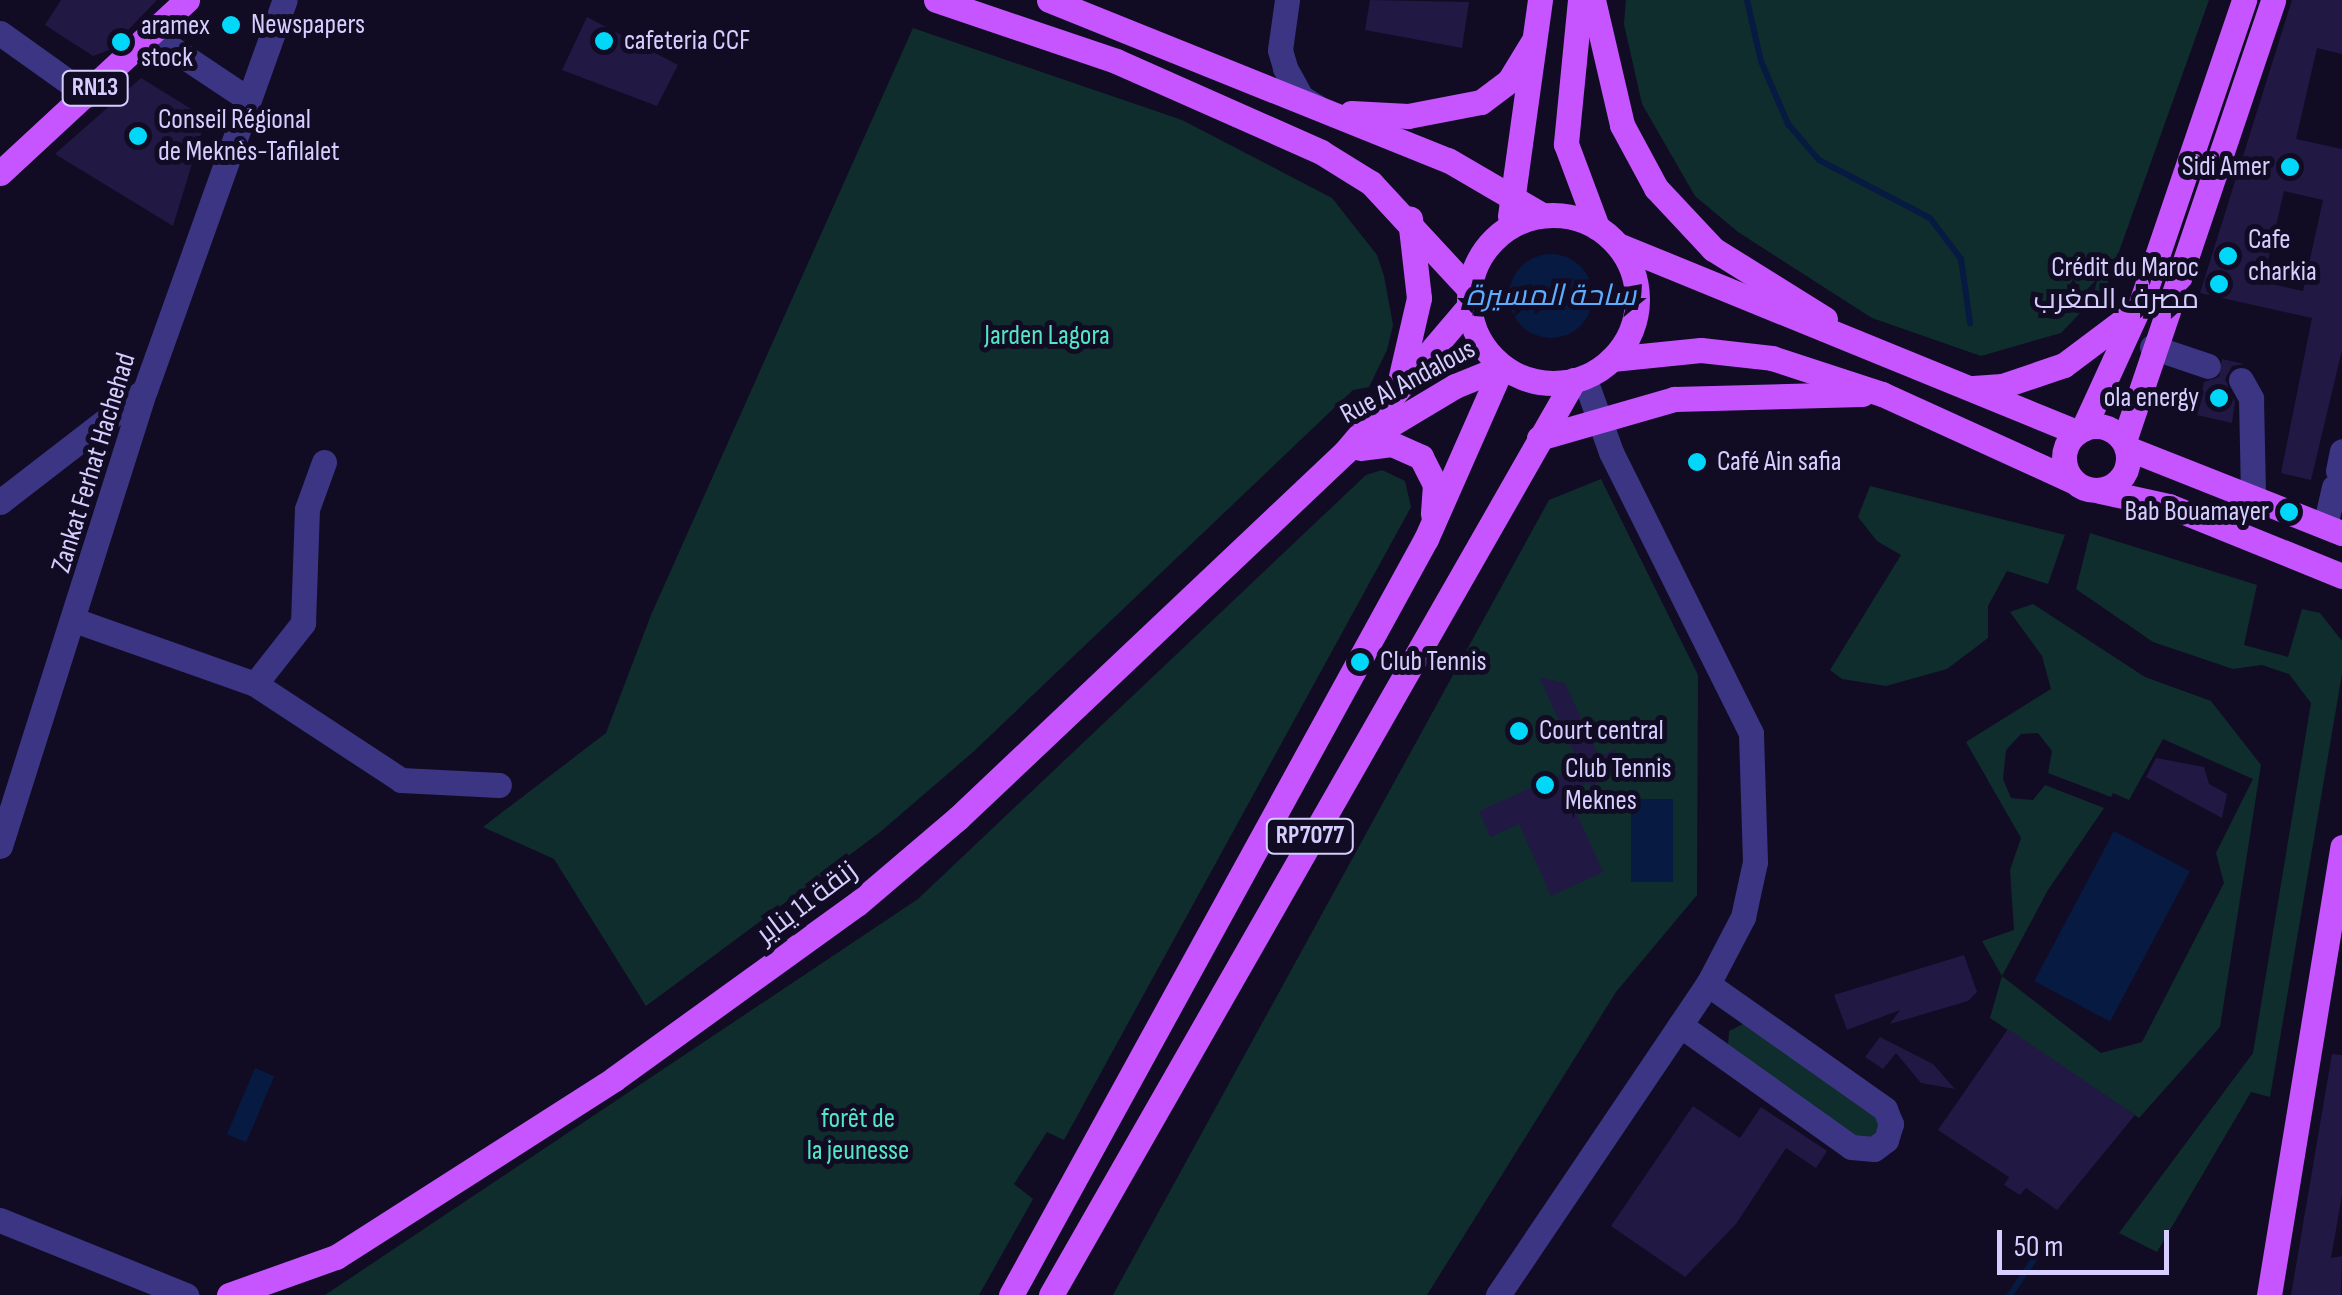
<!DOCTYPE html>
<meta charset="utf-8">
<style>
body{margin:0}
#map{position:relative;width:2342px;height:1295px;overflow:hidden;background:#110c23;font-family:"Sofia Sans Condensed",Cairo,sans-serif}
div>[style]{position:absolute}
.green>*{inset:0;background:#0f2d2d}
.water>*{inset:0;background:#071a41;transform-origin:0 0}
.round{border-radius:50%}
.stream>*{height:6px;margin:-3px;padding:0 3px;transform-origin:3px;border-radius:3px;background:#071a41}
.building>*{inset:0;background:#221844}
.minor>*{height:25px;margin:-12.5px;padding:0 12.5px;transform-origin:12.5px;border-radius:12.5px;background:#3b3584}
.major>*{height:25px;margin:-12.5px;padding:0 12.5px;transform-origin:12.5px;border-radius:12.5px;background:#c655ff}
.major>.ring{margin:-12.5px;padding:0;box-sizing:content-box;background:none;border:25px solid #c655ff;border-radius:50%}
.dots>*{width:28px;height:28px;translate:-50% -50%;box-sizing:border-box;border:5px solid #110c23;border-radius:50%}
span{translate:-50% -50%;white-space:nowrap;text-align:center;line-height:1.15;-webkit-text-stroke:10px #110c23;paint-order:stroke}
.shield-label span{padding:2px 8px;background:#110c23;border:2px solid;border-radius:8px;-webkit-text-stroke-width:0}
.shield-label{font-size:25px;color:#d5ceff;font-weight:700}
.poi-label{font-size:28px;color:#d5ceff}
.left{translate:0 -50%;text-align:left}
.right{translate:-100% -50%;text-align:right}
.park-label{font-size:28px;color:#54e5c6}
.street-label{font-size:28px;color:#d5ceff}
.water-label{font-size:30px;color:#5cadff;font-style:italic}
.scale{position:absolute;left:1997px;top:1230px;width:172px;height:45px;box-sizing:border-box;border:5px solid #d5ceff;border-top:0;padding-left:12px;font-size:30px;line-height:35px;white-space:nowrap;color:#d5ceff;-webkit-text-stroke:8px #110c23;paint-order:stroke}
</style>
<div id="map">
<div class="green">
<i style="clip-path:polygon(1626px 0,2209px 0,2107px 285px,2061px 333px,1981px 356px,1872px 318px,1738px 232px,1695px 196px,1642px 104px,1624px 24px)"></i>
<i style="clip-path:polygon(913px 28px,1182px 120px,1332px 198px,1377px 255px,1384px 276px,1393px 325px,1387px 350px,1369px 387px,1353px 390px,972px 753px,879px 833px,646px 1006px,554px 859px,483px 827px,606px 733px,651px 615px)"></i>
<i style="clip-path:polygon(1382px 470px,1405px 481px,1411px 507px,1064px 1140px,1047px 1132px,1014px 1184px,1033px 1199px,979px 1295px,325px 1295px,918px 899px,1366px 475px)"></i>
<i style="clip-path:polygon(1601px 479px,1698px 675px,1697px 895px,1616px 992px,1427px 1295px,1113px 1295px,1549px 500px)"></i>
<i style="clip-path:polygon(1870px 486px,2065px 535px,2048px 584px,2007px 571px,1988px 606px,1988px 638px,1947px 669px,1886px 686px,1842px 679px,1830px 670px,1901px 555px,1877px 541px,1858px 517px)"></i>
<i style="clip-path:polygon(2090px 533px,2257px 585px,2244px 645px,2288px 657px,2302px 609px,2320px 613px,2342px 641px,2342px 674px,2270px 1097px,2251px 1092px,2157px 1252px,2119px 1233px,2253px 1053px,2311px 703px,2289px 674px,2262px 665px,2233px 669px,2153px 642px,2076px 589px)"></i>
<i style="clip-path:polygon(evenodd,2033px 604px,2145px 677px,2211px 701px,2261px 765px,2220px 1027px,2139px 1118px,1990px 1018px,2002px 976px,1982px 941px,2014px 930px,2010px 870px,2021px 838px,1966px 742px,2051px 689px,2042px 656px,2010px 612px,2033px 604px,2038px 733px,2052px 751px,2048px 773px,2111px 797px,2113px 793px,2129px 800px,2163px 739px,2253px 779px,2216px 853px,2224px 883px,2142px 1042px,2101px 1053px,2002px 976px,2048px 890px,2104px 808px,2045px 785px,2033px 800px,2011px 798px,2003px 779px,2006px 750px,2021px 734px,2038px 733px)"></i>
<i style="clip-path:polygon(1743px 1024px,1873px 1110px,1880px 1123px,1874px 1136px,1859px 1139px,1728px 1046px,1729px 1031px)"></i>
</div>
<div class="water">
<i class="round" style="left:1509px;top:254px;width:84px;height:84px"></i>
<i style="left:1631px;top:799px;width:42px;height:83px"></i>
<i style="left:2114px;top:831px;width:86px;height:170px;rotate:28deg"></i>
<i style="left:255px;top:1068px;width:21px;height:72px;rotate:23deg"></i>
</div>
<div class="stream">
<i style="left:1747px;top:0;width:63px;rotate:77.1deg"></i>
<i style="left:1761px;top:61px;width:69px;rotate:66.8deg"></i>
<i style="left:1788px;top:124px;width:48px;rotate:49.3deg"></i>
<i style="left:1819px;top:160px;width:125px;rotate:27.6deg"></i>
<i style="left:1930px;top:218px;width:51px;rotate:52.9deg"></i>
<i style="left:1961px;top:259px;width:65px;rotate:82deg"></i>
<i style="left:2010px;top:1295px;width:48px;rotate:-56deg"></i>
</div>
<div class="building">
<i style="clip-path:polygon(61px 0,157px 0,109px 50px,93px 56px,45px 25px)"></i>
<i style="clip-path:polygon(1370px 0,1469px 2px,1462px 48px,1365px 30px)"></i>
<i style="clip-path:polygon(evenodd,2292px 0,2342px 0,2342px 54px,2317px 48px,2296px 139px,2342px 149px,2342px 350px,2311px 480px,2281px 473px,2312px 318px,2200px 293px,2292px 0,2284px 191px,2323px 200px,2303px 291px,2263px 282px,2284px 191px)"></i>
<i style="clip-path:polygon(587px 17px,678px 65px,657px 106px,562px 70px)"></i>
<i style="clip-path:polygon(141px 78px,206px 118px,173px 226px,55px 154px)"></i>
<i style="clip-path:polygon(2222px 359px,2244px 364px,2232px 366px,2225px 379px,2235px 402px,2232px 423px,2197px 415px,2204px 382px,2219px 377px)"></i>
<i style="clip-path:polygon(1539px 677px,1565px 683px,1599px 757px,1616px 749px,1592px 791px,1588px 782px,1567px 792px,1603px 872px,1551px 896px,1519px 824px,1490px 837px,1479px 811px,1580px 766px)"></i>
<i style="clip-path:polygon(2156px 758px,2204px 767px,2209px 784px,2227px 794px,2222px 818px,2146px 777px)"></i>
<i style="clip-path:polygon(1964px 955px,1977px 992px,1968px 1001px,1890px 1024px,1900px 1010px,1847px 1030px,1834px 995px)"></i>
<i style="clip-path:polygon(2008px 1029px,2135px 1115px,2057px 1210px,2026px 1188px,2020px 1195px,2004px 1185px,2009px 1177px,1938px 1130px)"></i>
<i style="clip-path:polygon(1880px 1037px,1933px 1064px,1955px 1089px,1921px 1083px,1896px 1053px,1883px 1069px,1865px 1057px)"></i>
<i style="clip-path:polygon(2332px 1054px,2342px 1055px,2342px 1195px,2331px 1258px,2342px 1256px,2341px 1295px,2291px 1295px)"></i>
<i style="clip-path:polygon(1693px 1106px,1740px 1138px,1761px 1107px,1827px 1151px,1816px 1168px,1786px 1148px,1736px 1224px,1685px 1277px,1611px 1226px)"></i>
</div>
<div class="minor">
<i style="left:1287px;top:0;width:50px;rotate:98deg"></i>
<i style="left:1280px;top:50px;width:19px;rotate:74deg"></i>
<i style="left:1285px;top:68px;width:33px;rotate:61deg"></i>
<i style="left:1301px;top:97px;width:19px;rotate:32deg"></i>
<i style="left:0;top:33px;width:107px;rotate:35.5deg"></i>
<i style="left:152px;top:35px;width:115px;rotate:33.7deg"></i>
<i style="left:2152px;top:347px;width:59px;rotate:18.7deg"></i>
<i style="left:2241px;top:380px;width:21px;rotate:61deg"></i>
<i style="left:2251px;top:398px;width:99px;rotate:88.8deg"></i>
<i style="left:2338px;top:471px;width:20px;rotate:-79deg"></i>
<i style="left:0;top:502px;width:183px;rotate:-37.7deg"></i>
<i style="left:2325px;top:526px;width:40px;rotate:-77deg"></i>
<i style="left:77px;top:621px;width:189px;rotate:19.5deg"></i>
<i style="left:255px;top:684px;width:175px;rotate:33.3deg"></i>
<i style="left:401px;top:780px;width:98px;rotate:2.9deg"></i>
<i style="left:255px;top:684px;width:78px;rotate:-51.8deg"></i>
<i style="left:303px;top:623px;width:114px;rotate:-88deg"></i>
<i style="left:307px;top:509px;width:50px;rotate:-70.1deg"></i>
<i style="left:0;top:846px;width:478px;rotate:-72.4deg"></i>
<i style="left:145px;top:390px;width:414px;rotate:-70.3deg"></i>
<i style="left:1680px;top:1025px;width:210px;rotate:35.5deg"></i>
<i style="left:1851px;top:1147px;width:23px;rotate:5deg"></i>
<i style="left:1874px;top:1149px;width:15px;rotate:-37deg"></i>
<i style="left:1886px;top:1140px;width:17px;rotate:-73deg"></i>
<i style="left:1891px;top:1124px;width:16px;rotate:-112deg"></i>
<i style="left:1885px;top:1109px;width:217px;rotate:-144.8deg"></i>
<i style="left:0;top:1220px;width:201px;rotate:22deg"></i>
<i style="left:1498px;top:1295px;width:375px;rotate:-56deg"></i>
<i style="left:1708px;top:984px;width:76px;rotate:-62.4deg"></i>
<i style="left:1743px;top:917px;width:56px;rotate:-77.7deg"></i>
<i style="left:1755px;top:862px;width:129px;rotate:-91.8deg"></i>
<i style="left:1751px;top:733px;width:314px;rotate:-116.5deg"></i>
<i style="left:1611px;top:452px;width:80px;rotate:-109.8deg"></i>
</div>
<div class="major">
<i style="left:936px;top:0;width:190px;rotate:18.7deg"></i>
<i style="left:1116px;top:61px;width:224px;rotate:23.9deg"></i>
<i style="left:1321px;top:152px;width:59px;rotate:31.8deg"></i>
<i style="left:1371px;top:183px;width:146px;rotate:47.2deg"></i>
<i style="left:1049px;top:0;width:430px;rotate:21.9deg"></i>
<i style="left:1448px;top:160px;width:109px;rotate:30.3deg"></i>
<i style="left:1580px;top:0;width:145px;rotate:95.6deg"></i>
<i style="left:1566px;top:144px;width:89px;rotate:69.5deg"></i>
<i style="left:1593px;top:0;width:128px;rotate:76.9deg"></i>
<i style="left:1622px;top:125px;width:72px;rotate:61.6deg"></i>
<i style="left:1656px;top:188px;width:83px;rotate:46.9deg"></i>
<i style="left:1713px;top:249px;width:132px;rotate:32deg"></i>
<i style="left:1351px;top:113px;width:57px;rotate:3deg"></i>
<i style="left:1408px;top:116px;width:74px;rotate:-10.9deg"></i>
<i style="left:1481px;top:102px;width:35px;rotate:-37deg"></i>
<i style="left:1509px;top:81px;width:48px;rotate:-58.6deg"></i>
<i style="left:0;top:173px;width:255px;rotate:-42.8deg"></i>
<i class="ring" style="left:1469px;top:215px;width:143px;height:143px"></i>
<i style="left:1510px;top:216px;width:218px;rotate:-82.1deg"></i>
<i style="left:1618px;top:245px;width:496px;rotate:22.2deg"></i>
<i style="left:1612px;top:359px;width:89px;rotate:-5.8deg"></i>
<i style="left:1701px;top:350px;width:71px;rotate:6.4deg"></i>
<i style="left:1772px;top:358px;width:116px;rotate:18.1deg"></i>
<i style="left:1882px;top:394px;width:210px;rotate:24.5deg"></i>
<i style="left:1401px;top:376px;width:80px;rotate:-77deg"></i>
<i style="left:1419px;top:298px;width:80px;rotate:-96.5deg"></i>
<i style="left:1973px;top:388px;width:29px;rotate:-4deg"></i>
<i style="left:2002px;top:386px;width:65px;rotate:-18.7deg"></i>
<i style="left:2064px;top:365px;width:80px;rotate:-36.9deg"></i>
<i class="ring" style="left:2064px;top:426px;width:39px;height:39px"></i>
<i style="left:2083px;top:429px;width:142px;rotate:-65.4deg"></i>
<i style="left:2142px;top:300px;width:317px;rotate:-71.2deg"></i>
<i style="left:1539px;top:438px;width:141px;rotate:-16.1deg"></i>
<i style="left:1674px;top:399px;width:188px;rotate:-1.5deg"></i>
<i style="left:2124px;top:441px;width:465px;rotate:-71.3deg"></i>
<i style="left:1358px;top:444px;width:113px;rotate:-30.9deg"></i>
<i style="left:1455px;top:386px;width:51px;rotate:-22deg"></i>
<i style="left:1360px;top:448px;width:32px;rotate:-7deg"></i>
<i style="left:1392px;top:444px;width:32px;rotate:24deg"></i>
<i style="left:1421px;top:457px;width:30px;rotate:63deg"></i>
<i style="left:1435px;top:484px;width:30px;rotate:94deg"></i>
<i style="left:2127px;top:448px;width:231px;rotate:21.6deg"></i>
<i style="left:2100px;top:491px;width:71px;rotate:12.3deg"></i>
<i style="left:2169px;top:506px;width:187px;rotate:22deg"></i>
<i style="left:229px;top:1295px;width:114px;rotate:-19.6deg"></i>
<i style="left:336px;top:1257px;width:330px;rotate:-32.6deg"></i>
<i style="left:614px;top:1079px;width:299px;rotate:-35.8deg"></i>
<i style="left:857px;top:904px;width:133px;rotate:-40.4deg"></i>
<i style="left:958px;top:818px;width:533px;rotate:-43.4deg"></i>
<i style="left:1345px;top:452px;width:193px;rotate:-49.6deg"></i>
<i style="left:1011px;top:1295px;width:862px;rotate:-61.24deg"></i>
<i style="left:1426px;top:539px;width:188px;rotate:-66.2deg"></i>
<i style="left:1051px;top:1295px;width:1054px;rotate:-60.25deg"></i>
<i style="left:2269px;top:1295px;width:454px;rotate:-80.7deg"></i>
</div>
<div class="dots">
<i style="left:231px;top:25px;background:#00d7f9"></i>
<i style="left:604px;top:41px;background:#00d7f9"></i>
<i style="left:121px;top:42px;background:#00d7f9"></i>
<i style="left:138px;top:136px;background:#00d7f9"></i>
<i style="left:2290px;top:167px;background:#00d7f9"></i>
<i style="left:2228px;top:256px;background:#00d7f9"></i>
<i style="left:2219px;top:284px;background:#00d7f9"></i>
<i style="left:2219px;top:398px;background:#00d7f9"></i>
<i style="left:1697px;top:462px;background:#00d7f9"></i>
<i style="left:2289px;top:512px;background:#00d7f9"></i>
<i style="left:1360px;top:662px;background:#00d7f9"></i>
<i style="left:1519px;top:731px;background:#00d7f9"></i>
<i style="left:1545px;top:785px;background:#00d7f9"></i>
</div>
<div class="shield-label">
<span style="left:95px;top:88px">RN13</span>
<span style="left:1310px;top:836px">RP7077</span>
</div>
<div class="poi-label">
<span class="left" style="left:251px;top:25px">Newspapers</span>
<span class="left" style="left:141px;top:42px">aramex<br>stock</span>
<span class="left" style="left:624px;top:41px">cafeteria CCF</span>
<span class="left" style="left:158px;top:136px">Conseil Régional<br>de Meknès-Tafilalet</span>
<span class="right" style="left:2270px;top:167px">Sidi Amer</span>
<span class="left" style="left:2248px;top:256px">Cafe<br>charkia</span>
<span class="right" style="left:2199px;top:284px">Crédit du Maroc<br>مصرف المغرب</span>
<span class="right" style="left:2199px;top:398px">ola energy</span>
<span class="left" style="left:1717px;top:462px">Café Ain safia</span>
<span class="right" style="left:2269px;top:512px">Bab Bouamayer</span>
<span class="left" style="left:1380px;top:662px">Club Tennis</span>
<span class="left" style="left:1539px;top:731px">Court central</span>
<span class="left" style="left:1565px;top:785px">Club Tennis<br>Meknes</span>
</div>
<div class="park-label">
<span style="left:1047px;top:336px">Jarden Lagora</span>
<span style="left:858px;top:1135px">forêt de<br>la jeunesse</span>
</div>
<div class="street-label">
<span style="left:1408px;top:382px;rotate:-28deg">Rue Al Andalous</span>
<span style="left:94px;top:463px;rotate:-73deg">Zankat Ferhat Hachehad</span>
<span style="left:807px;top:903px;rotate:-37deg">زنقة 11 يناير</span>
</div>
<div class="water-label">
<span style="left:1551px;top:296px">ساحة المسيرة</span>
</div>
<div class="scale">50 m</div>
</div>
